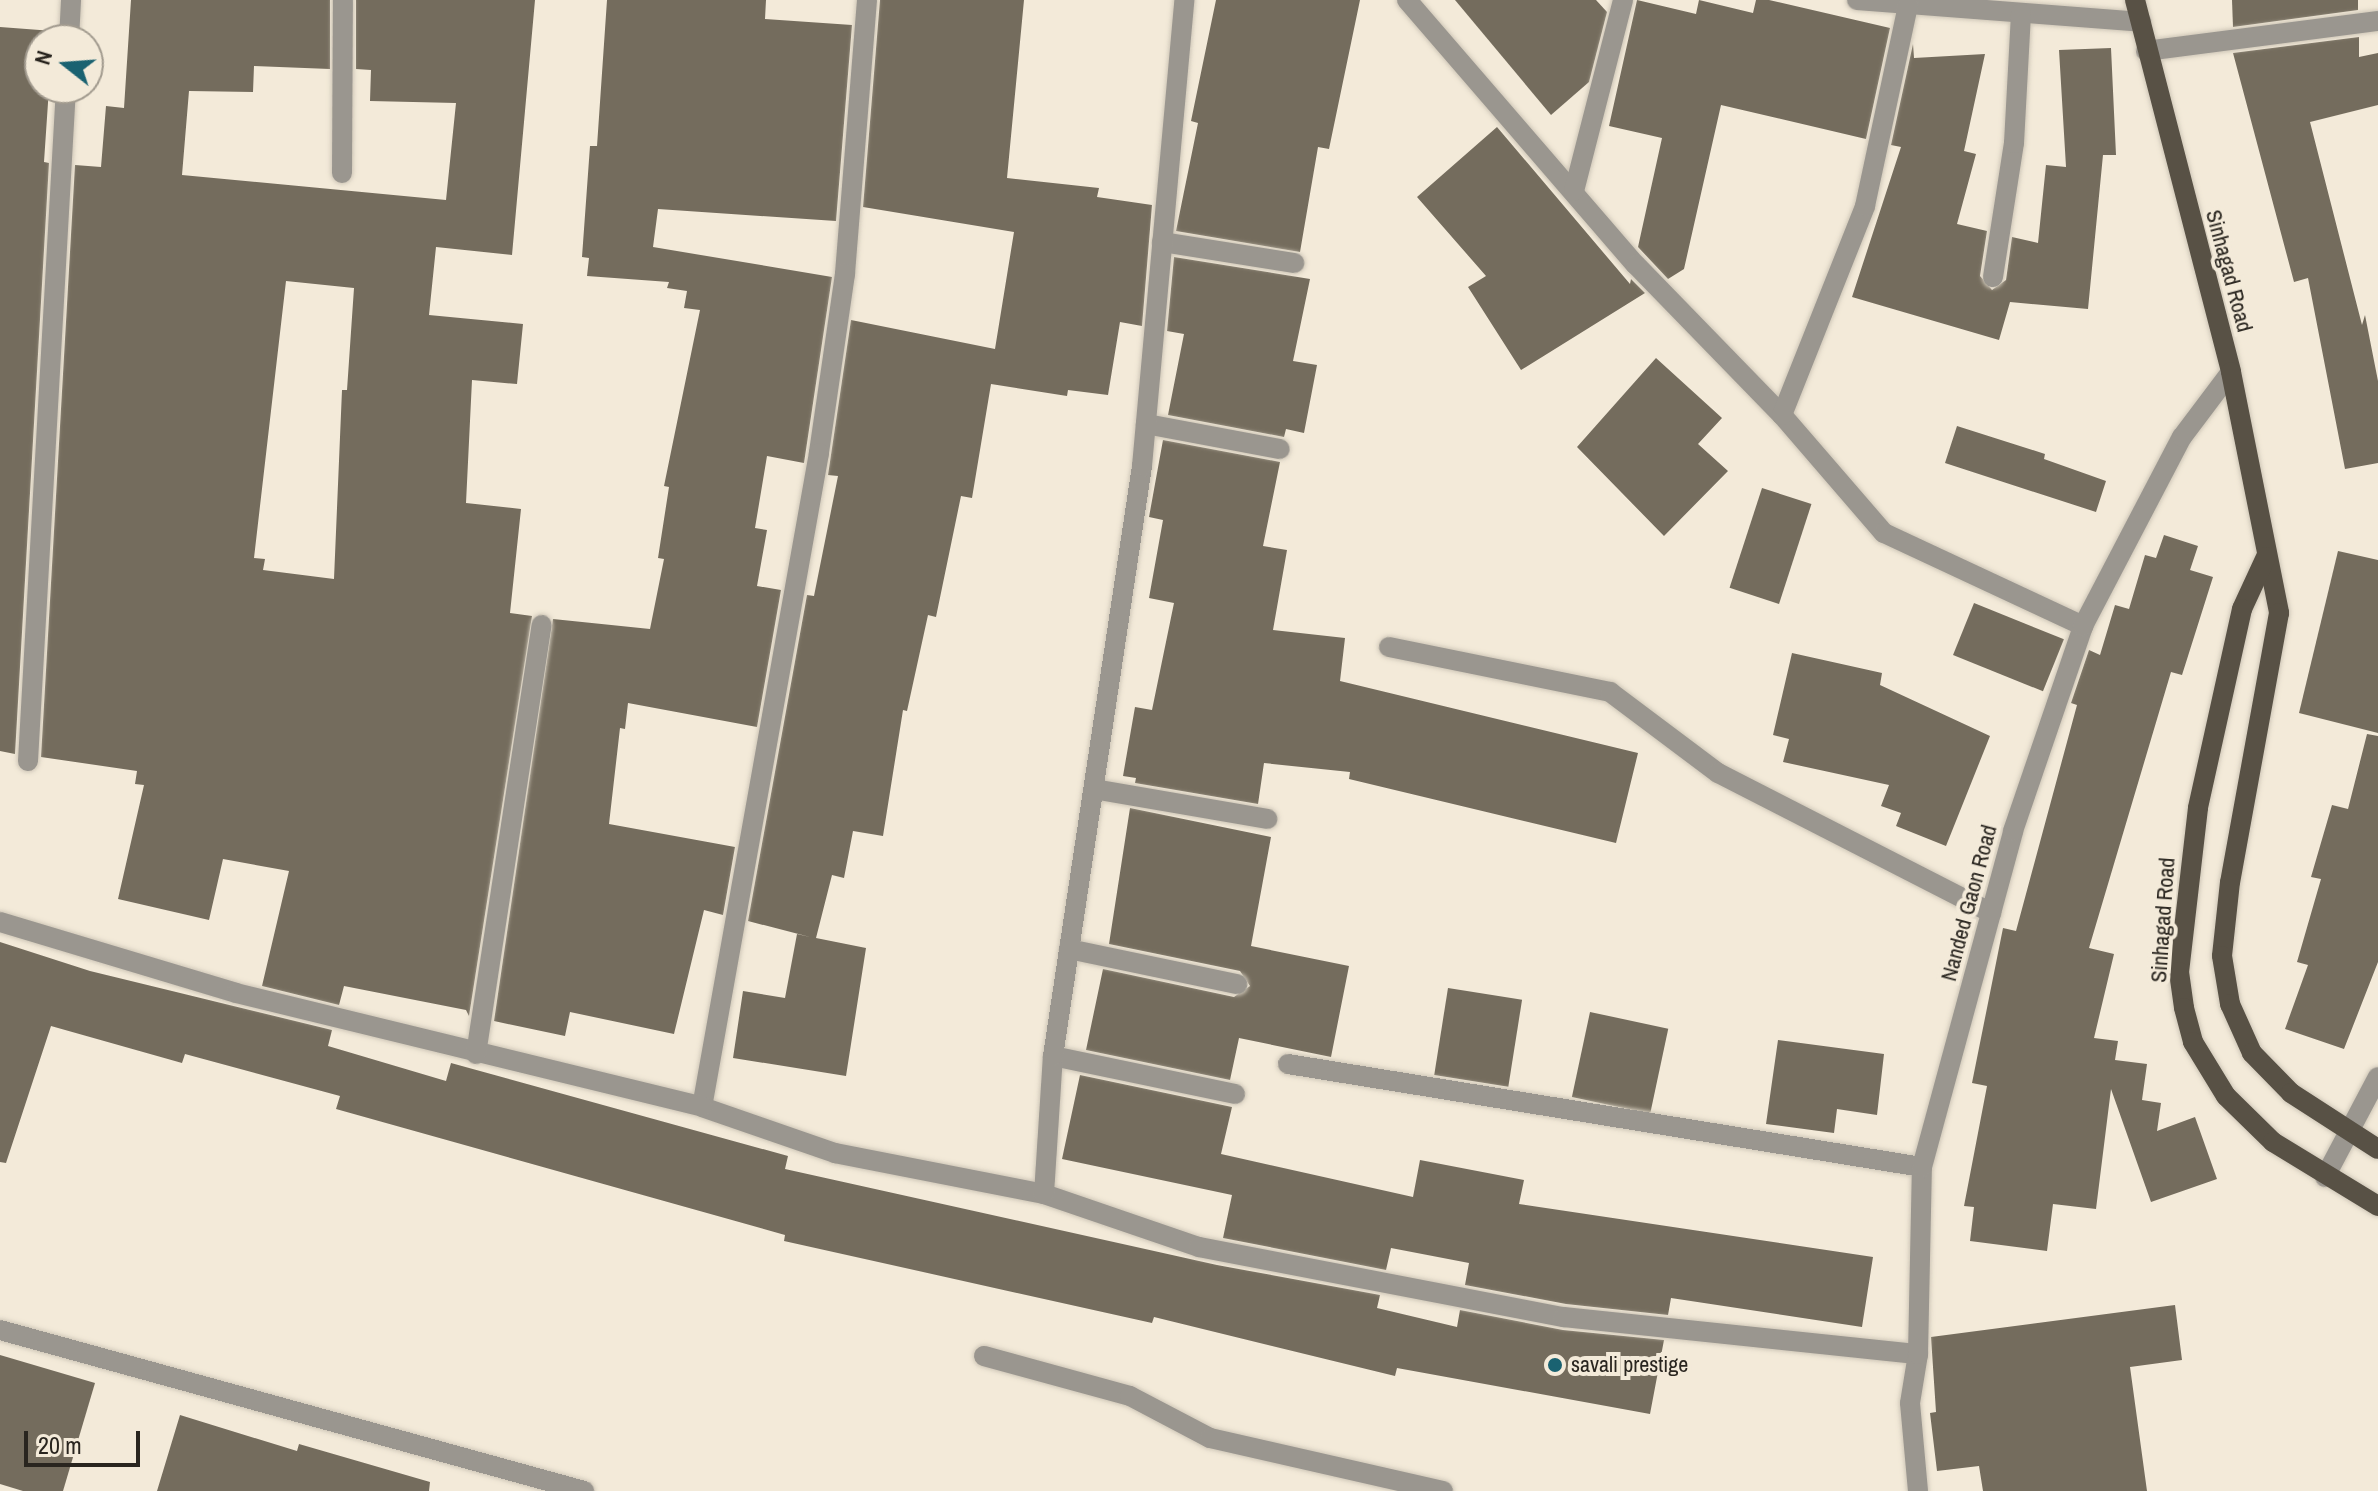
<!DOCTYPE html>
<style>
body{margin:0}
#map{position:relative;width:2378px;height:1491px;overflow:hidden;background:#f3ead9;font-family:"Archivo Narrow",sans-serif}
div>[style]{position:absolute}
.building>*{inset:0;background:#746c5d;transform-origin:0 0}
.roads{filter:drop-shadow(0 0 2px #cfc7b8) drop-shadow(0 0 2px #cfc7b8)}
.street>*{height:20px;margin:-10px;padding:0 10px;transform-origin:10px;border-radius:10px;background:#9a968f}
.primary>*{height:20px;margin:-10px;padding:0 10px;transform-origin:10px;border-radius:10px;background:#585145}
.dots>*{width:22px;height:22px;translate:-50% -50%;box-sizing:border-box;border:4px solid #f3ead9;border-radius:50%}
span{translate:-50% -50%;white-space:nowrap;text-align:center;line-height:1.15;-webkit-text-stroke:8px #f3ead9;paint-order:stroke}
.street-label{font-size:22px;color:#29251f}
.poi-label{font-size:22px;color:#29251f}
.left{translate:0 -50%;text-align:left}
.north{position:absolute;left:24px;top:24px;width:80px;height:80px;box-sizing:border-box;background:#f3ead9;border:2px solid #a29b8f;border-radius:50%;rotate:287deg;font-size:22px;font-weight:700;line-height:32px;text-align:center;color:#29251f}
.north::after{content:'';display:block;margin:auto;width:28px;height:36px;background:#1a6271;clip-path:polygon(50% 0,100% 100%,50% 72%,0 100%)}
.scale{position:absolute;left:24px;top:1431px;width:116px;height:36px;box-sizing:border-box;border:4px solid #29251f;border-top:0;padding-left:10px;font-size:24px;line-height:28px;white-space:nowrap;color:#29251f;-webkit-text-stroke:6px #f3ead9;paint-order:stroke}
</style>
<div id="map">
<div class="building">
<i style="clip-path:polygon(evenodd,131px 0,330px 0,330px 69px,254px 66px,253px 92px,189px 91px,182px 175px,446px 200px,456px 103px,370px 101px,371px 70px,356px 69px,356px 0,535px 0,512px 255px,436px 247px,429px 315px,523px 324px,517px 384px,472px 380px,466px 503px,521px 509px,510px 613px,532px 616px,469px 1016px,466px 1010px,344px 986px,339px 1005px,262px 986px,289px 871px,223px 859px,209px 920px,118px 899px,144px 785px,135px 784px,137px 771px,41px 757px,75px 165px,101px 167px,106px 106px,124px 108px,131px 0,286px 281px,354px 288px,347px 390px,342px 390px,334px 579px,263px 570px,265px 559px,254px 558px,286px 281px)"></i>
<i style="clip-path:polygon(607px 0,766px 0,765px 19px,852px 25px,836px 221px,658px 209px,653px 247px,832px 277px,804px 463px,767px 456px,755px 528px,767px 530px,757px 586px,781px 590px,757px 727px,628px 703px,625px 729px,620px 728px,609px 824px,735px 847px,723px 915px,704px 910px,674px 1034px,570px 1012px,565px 1036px,494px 1021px,553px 619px,650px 629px,664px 559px,658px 558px,669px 487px,664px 486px,700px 310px,684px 308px,687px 291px,667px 288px,669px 282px,587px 276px,589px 258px,582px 257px,590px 146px,597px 146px)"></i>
<i style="clip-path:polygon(880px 0,1024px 0,1007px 178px,1099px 188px,1097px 197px,1152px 205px,1142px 326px,1120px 322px,1108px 395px,1068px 390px,1067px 396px,991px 384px,972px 498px,961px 496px,936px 617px,928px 615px,907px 711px,903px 710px,883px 836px,853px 831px,844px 878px,832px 875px,816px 938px,866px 948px,846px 1076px,733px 1058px,743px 991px,785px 998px,797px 934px,810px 937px,748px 921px,807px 595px,814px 596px,838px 476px,828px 475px,851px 320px,995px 349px,1014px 232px,863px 207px)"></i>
<i style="clip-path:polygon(1216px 0,1360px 0,1329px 149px,1318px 147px,1300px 252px,1176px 231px,1198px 123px,1191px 121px)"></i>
<i style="clip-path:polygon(1455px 0,1596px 0,1607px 12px,1589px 82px,1551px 115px)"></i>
<i style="clip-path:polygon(1637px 0,1696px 14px,1699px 0,1753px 13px,1756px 0,1769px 0,1890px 28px,1866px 139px,1721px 105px,1684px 269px,1668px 279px,1638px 247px,1662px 138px,1609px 126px)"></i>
<i style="clip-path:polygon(2232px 0,2358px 0,2358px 10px,2233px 27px)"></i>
<i style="clip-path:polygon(0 27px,53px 31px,52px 40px,40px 40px,40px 88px,49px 88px,44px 162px,49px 163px,15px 754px,0 751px)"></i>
<i style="clip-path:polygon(2359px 37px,2359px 57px,2378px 53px,2378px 105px,2310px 122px,2362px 325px,2365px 315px,2378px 381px,2378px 463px,2345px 469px,2308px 278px,2294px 282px,2233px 53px)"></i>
<i style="clip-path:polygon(1913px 44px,1914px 58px,1985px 54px,1964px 151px,1976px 154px,1957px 224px,1987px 231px,1980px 276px,1992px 290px,2006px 280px,2012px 237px,2038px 243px,2046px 165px,2066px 167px,2059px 50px,2111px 48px,2116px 155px,2103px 155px,2088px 309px,2010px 302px,1999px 340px,1852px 297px,1901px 147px,1891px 145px)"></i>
<i style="clip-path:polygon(1497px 127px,1630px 284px,1631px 279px,1645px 293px,1521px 370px,1468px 287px,1486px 276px,1417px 197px)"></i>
<i style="clip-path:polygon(1174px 257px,1310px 279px,1293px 361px,1317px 365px,1304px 433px,1286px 429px,1284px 437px,1168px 415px,1184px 334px,1167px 331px)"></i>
<i style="clip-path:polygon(1656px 358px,1722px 418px,1698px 444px,1728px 471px,1664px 536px,1577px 447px)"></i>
<i style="clip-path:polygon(1957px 426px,2045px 454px,2044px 459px,2106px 481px,2096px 512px,1945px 463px)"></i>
<i style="clip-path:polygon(1163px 440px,1280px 462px,1263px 546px,1287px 550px,1273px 630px,1345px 638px,1340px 681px,1638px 753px,1616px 843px,1349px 779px,1350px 772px,1264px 763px,1258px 804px,1135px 783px,1136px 778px,1123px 776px,1135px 707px,1152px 710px,1174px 603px,1149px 598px,1163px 520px,1149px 517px)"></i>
<i style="left:1762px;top:488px;width:52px;height:105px;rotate:18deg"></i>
<i style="clip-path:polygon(2164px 535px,2198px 546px,2190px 570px,2213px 577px,2182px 675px,2171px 672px,2089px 948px,2114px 954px,2094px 1038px,2118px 1041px,2115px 1060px,2147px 1064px,2142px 1100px,2161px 1103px,2157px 1131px,2195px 1117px,2217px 1179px,2151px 1202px,2111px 1089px,2096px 1209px,2053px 1204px,2047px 1251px,1970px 1241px,1974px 1207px,1964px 1206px,1987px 1086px,1972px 1083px,2003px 928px,2016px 931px,2077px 705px,2071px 703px,2089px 650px,2100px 655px,2115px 605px,2129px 609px,2145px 555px,2156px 558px)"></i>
<i style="clip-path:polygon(2338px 551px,2378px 560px,2378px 733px,2299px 713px)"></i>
<i style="left:1974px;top:603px;width:97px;height:56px;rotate:22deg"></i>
<i style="clip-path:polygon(1792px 653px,1882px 673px,1880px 685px,1990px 736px,1946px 846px,1896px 826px,1901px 813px,1881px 806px,1889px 785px,1783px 762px,1789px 739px,1773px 735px)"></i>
<i style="clip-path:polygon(2367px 734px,2378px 736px,2378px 962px,2344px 1049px,2285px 1029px,2308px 965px,2297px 962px,2321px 879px,2311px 877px,2332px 805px,2348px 809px)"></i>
<i style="clip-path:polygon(1130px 808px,1271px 837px,1251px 946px,1349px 966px,1331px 1057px,1239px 1038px,1230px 1080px,1086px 1050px,1103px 969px,1234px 997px,1250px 986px,1240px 971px,1109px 944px)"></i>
<i style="clip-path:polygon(0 942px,90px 971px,332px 1030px,328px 1046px,446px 1081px,451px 1063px,788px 1156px,785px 1169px,1217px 1265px,1380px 1295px,1377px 1308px,1457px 1327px,1460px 1310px,1563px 1330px,1664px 1340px,1650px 1414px,1397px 1368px,1395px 1376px,1154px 1317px,1152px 1323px,784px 1241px,785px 1235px,336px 1109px,340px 1096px,185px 1054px,182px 1063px,51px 1026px,6px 1163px,0 1162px)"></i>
<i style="left:1448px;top:988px;width:75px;height:88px;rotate:9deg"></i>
<i style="left:1590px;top:1012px;width:80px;height:87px;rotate:12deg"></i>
<i style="clip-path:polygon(1778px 1040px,1884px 1054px,1877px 1115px,1837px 1109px,1834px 1133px,1766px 1124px)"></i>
<i style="clip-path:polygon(1080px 1075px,1232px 1107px,1221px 1154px,1413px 1197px,1420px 1160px,1524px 1180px,1519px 1204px,1873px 1257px,1862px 1327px,1671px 1298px,1668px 1315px,1566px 1304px,1465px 1285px,1469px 1263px,1391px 1248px,1386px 1270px,1223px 1238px,1232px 1195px,1062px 1159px)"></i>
<i style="clip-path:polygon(2175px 1305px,2182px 1360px,2130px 1367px,2147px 1491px,1983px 1491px,1979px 1466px,1937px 1471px,1930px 1413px,1936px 1412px,1931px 1337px)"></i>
<i style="clip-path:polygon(0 1355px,95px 1383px,63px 1491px,23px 1491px,0 1484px)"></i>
<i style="clip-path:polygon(180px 1415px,297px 1451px,299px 1444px,430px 1482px,429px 1491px,157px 1491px)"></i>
</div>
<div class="roads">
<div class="street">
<i style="left:867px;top:0;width:275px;rotate:94.6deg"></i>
<i style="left:845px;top:274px;width:181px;rotate:98.3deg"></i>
<i style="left:819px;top:453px;width:664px;rotate:100.14deg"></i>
<i style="left:702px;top:1107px;width:141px;rotate:19.1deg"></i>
<i style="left:835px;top:1153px;width:213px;rotate:11.1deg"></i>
<i style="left:1044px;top:1194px;width:164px;rotate:18.9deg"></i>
<i style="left:1199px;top:1247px;width:372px;rotate:10.9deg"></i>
<i style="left:1564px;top:1317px;width:356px;rotate:6deg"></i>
<i style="left:1407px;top:0;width:350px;rotate:49.2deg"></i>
<i style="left:1636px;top:265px;width:209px;rotate:45.8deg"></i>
<i style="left:1782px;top:415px;width:156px;rotate:49.2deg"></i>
<i style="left:1884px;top:533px;width:220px;rotate:25deg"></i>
<i style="left:1857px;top:0;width:285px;rotate:4.4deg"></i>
<i style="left:69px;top:40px;width:40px;rotate:-87.1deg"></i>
<i style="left:2146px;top:51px;width:234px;rotate:-7.4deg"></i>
<i style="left:342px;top:173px;width:173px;rotate:-89.7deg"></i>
<i style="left:1574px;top:191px;width:197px;rotate:-75.6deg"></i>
<i style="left:1162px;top:242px;width:134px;rotate:9deg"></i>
<i style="left:1993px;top:277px;width:136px;rotate:-81.1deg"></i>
<i style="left:2014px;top:143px;width:130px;rotate:-86.9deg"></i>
<i style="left:1782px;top:415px;width:225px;rotate:-68.3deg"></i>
<i style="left:1865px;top:206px;width:206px;rotate:-77.9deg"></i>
<i style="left:1146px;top:424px;width:136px;rotate:10.6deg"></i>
<i style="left:1389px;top:647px;width:226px;rotate:11.5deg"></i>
<i style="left:1610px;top:692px;width:135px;rotate:36.9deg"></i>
<i style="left:1718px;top:773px;width:307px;rotate:27.1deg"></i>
<i style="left:28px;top:761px;width:674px;rotate:-86.77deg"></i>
<i style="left:1094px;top:789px;width:176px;rotate:9.8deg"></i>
<i style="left:0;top:922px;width:246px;rotate:16.7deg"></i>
<i style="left:236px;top:993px;width:480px;rotate:13.7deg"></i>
<i style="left:1069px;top:949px;width:172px;rotate:11.8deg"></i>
<i style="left:476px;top:1054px;width:434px;rotate:-81.3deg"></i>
<i style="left:1053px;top:1056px;width:186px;rotate:11.8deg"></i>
<i style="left:1288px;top:1064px;width:642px;rotate:9.23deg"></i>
<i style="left:2325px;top:1177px;width:113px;rotate:-62.1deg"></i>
<i style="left:1044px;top:1194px;width:138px;rotate:-86.3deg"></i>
<i style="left:1053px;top:1056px;width:597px;rotate:-81.42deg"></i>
<i style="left:1142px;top:466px;width:468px;rotate:-84.8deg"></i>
<i style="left:0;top:1330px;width:606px;rotate:15.41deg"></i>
<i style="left:984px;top:1356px;width:151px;rotate:15.3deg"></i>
<i style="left:1130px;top:1396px;width:90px;rotate:27.7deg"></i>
<i style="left:1210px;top:1438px;width:239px;rotate:12.8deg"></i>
<i style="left:1918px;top:1491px;width:88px;rotate:-95.2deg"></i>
<i style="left:1910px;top:1403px;width:50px;rotate:-80.7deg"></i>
<i style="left:1918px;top:1354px;width:187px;rotate:-88.8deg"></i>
<i style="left:1922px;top:1167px;width:348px;rotate:-74.8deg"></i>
<i style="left:2013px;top:831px;width:217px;rotate:-71.1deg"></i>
<i style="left:2083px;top:626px;width:213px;rotate:-62.4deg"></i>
<i style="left:2182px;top:437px;width:81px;rotate:-53deg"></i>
</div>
<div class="primary">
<i style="left:2135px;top:0;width:384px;rotate:75.5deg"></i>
<i style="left:2231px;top:372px;width:246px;rotate:78.7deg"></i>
<i style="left:2279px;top:613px;width:273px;rotate:100.3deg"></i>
<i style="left:2230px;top:882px;width:74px;rotate:96.2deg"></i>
<i style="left:2222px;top:956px;width:49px;rotate:80.5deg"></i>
<i style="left:2230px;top:1004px;width:54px;rotate:65.8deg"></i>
<i style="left:2252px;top:1053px;width:56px;rotate:45.7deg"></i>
<i style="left:2291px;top:1093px;width:103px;rotate:32.8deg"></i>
<i style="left:2266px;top:557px;width:57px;rotate:114.8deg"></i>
<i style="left:2242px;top:609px;width:204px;rotate:102.5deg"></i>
<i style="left:2198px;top:808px;width:165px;rotate:96.6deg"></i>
<i style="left:2179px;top:972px;width:36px;rotate:82deg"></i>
<i style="left:2184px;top:1008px;width:35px;rotate:75deg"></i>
<i style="left:2193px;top:1042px;width:63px;rotate:58.6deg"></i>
<i style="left:2226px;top:1096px;width:66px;rotate:44.4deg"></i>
<i style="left:2273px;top:1142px;width:123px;rotate:31.4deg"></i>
</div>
</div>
<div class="dots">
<i style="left:1555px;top:1365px;background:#1a6271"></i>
</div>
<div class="street-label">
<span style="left:2229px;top:271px;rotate:75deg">Sinhagad Road</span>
<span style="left:1969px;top:903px;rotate:-75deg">Nanded Gaon Road</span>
<span style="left:2163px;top:920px;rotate:-86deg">Sinhagad Road</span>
</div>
<div class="poi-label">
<span class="left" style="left:1571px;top:1365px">savali prestige</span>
</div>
<div class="north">N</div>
<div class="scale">20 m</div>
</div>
